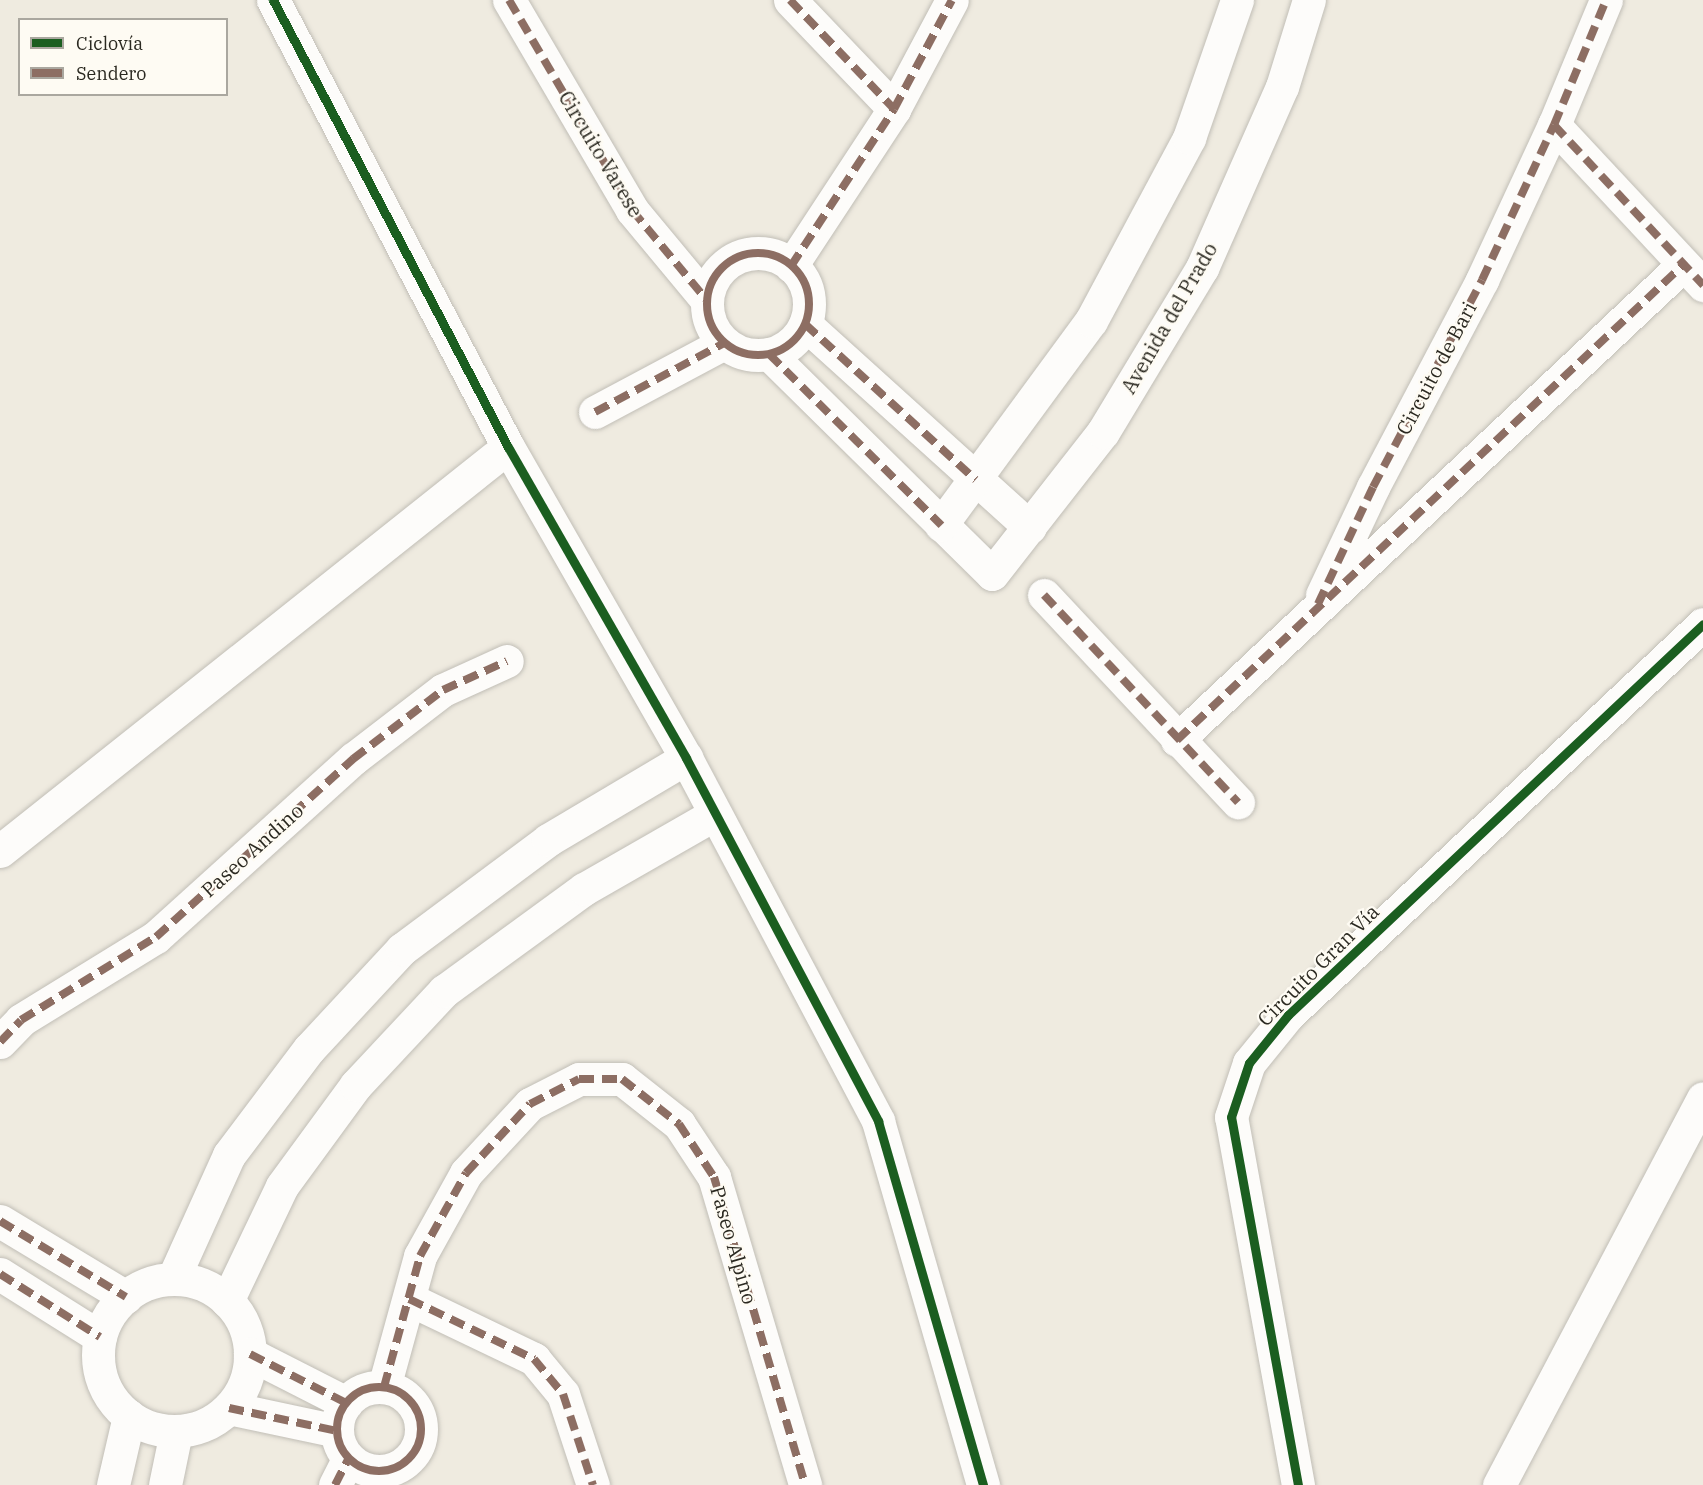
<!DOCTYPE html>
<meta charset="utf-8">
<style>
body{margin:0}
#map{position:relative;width:1703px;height:1485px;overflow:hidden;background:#efebe0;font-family:"IBM Plex Serif",serif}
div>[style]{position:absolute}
.roads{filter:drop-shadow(0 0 2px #c1beb6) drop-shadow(0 0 2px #c1beb6)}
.minor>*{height:33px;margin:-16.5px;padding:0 16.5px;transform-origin:16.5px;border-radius:16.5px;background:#fdfcfa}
.minor>.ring{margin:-16.5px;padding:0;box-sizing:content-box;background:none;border:33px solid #fdfcfa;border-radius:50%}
.quiet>*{height:8px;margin-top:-4px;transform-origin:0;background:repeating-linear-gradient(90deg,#8d6e63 0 15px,transparent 0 23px)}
.quiet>.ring{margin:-4px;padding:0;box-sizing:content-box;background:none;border:8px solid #8d6e63;border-radius:50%}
.cycleway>*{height:9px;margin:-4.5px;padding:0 4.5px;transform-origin:4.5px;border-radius:4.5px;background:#1b5e20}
span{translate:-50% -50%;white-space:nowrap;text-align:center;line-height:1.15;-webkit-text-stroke:4.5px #fefbf3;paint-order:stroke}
.street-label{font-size:20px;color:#2b2921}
.legend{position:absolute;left:18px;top:18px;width:210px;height:78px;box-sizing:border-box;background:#fefbf3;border:2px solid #aaa79f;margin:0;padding:8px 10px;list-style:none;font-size:18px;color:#2b2921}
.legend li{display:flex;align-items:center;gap:12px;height:30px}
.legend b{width:30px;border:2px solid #aaa79f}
</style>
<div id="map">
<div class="roads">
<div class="minor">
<i style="left:273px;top:0;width:505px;rotate:62.27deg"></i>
<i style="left:508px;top:447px;width:358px;rotate:60.2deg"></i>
<i style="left:686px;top:758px;width:411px;rotate:62.1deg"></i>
<i style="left:878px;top:1121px;width:379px;rotate:73.9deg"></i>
<i style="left:509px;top:0;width:243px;rotate:59.6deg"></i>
<i style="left:632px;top:210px;width:116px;rotate:50.3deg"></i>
<i style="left:790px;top:0;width:151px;rotate:46.3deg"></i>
<i style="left:1554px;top:125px;width:219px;rotate:47deg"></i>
<i class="ring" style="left:707px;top:253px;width:69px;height:69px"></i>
<i style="left:791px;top:266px;width:188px;rotate:-56.7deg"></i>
<i style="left:894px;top:109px;width:123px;rotate:-62deg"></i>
<i style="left:805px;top:324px;width:303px;rotate:42.1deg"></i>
<i style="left:769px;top:354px;width:313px;rotate:44.6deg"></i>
<i style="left:992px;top:574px;width:180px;rotate:-52deg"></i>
<i style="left:1103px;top:432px;width:192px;rotate:-58.9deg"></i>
<i style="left:1202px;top:268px;width:198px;rotate:-66.2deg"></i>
<i style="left:1282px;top:87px;width:91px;rotate:-72.8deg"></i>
<i style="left:595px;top:412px;width:146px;rotate:-28.1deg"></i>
<i style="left:941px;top:525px;width:253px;rotate:-53.7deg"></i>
<i style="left:1091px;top:321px;width:208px;rotate:-61.8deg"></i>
<i style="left:1189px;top:138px;width:146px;rotate:-70.8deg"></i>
<i style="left:1044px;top:595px;width:284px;rotate:46.9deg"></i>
<i style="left:1322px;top:595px;width:119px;rotate:-64.7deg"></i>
<i style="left:1373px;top:487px;width:234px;rotate:-62.2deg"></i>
<i style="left:1482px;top:280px;width:171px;rotate:-65.1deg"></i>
<i style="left:1554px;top:125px;width:135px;rotate:-67.4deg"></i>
<i style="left:1177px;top:740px;width:695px;rotate:-43.19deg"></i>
<i style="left:0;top:851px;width:649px;rotate:-38.49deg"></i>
<i style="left:0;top:1042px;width:30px;rotate:-46deg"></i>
<i style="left:21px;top:1020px;width:158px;rotate:-31.6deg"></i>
<i style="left:156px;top:937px;width:266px;rotate:-42.1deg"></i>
<i style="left:353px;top:759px;width:113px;rotate:-37.5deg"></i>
<i style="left:443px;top:690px;width:70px;rotate:-24.4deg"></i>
<i style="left:0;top:1221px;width:147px;rotate:31.1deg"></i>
<i style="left:0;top:1274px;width:118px;rotate:32.2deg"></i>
<i style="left:173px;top:1279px;width:136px;rotate:-65.7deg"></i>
<i style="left:229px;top:1155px;width:133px;rotate:-53deg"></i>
<i style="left:309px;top:1049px;width:137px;rotate:-47.1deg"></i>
<i style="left:402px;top:949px;width:182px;rotate:-36.7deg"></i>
<i style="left:548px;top:840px;width:161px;rotate:-30.7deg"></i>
<i class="ring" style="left:98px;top:1279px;width:119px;height:119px"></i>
<i style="left:409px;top:1299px;width:139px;rotate:25.6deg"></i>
<i style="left:534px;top:1359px;width:45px;rotate:50.4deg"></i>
<i style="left:563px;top:1394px;width:96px;rotate:71.8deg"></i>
<i style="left:227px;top:1301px;width:127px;rotate:-64.4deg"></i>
<i style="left:282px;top:1186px;width:125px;rotate:-53.8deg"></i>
<i style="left:356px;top:1085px;width:129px;rotate:-46.9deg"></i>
<i style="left:444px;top:991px;width:173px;rotate:-36.1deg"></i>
<i style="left:584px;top:889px;width:151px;rotate:-29.8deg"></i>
<i style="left:250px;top:1354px;width:108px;rotate:27deg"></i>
<i style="left:384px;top:1387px;width:136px;rotate:-74.6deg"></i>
<i style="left:420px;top:1256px;width:95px;rotate:-61deg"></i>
<i style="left:466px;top:1173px;width:94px;rotate:-47.2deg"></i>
<i style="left:530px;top:1104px;width:55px;rotate:-27deg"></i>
<i style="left:579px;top:1079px;width:43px"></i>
<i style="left:622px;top:1079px;width:73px;rotate:38.3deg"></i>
<i style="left:679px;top:1124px;width:64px;rotate:56.6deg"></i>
<i style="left:714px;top:1177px;width:321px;rotate:73.5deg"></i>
<i class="ring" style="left:337px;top:1387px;width:51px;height:51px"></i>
<i style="left:229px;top:1408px;width:110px;rotate:12deg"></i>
<i style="left:113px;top:1485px;width:71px;rotate:-76.9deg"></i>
<i style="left:165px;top:1485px;width:54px;rotate:-78.3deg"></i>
<i style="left:335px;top:1485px;width:30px;rotate:-63deg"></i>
<i style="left:1298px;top:1485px;width:374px;rotate:-100.3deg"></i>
<i style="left:1231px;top:1117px;width:57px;rotate:-71.6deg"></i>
<i style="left:1249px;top:1063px;width:62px;rotate:-50.9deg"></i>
<i style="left:1288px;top:1015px;width:570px;rotate:-43.29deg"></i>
<i style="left:1499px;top:1485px;width:437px;rotate:-62.2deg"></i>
</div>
</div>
<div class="quiet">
<i style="left:509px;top:0;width:243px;rotate:59.6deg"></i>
<i style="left:632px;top:210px;width:116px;rotate:50.3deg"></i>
<i style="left:790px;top:0;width:151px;rotate:46.3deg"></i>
<i style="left:1554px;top:125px;width:219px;rotate:47deg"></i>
<i class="ring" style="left:707px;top:253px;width:94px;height:94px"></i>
<i style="left:791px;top:266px;width:188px;rotate:-56.7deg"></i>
<i style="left:894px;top:109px;width:123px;rotate:-62deg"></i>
<i style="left:805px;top:324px;width:231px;rotate:42.4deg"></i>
<i style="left:769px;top:354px;width:243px;rotate:44.8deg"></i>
<i style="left:595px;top:412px;width:146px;rotate:-28.1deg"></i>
<i style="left:1044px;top:595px;width:284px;rotate:46.9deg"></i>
<i style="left:1318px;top:604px;width:129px;rotate:-64.8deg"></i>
<i style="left:1373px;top:487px;width:234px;rotate:-62.2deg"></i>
<i style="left:1482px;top:280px;width:171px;rotate:-65.1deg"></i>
<i style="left:1554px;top:125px;width:135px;rotate:-67.4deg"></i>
<i style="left:1177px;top:740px;width:695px;rotate:-43.19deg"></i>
<i style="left:0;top:1042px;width:30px;rotate:-46deg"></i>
<i style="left:21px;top:1020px;width:158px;rotate:-31.6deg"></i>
<i style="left:156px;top:937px;width:266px;rotate:-42.1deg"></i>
<i style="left:353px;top:759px;width:113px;rotate:-37.5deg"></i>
<i style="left:443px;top:690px;width:70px;rotate:-24.4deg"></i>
<i style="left:0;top:1221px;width:147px;rotate:31.1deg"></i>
<i style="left:0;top:1274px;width:118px;rotate:32.2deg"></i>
<i style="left:409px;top:1299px;width:139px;rotate:25.6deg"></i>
<i style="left:534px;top:1359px;width:45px;rotate:50.4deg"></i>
<i style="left:563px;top:1394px;width:96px;rotate:71.8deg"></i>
<i style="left:250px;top:1354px;width:108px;rotate:27deg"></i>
<i style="left:384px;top:1387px;width:136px;rotate:-74.6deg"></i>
<i style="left:420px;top:1256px;width:95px;rotate:-61deg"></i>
<i style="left:466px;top:1173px;width:94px;rotate:-47.2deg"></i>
<i style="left:530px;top:1104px;width:55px;rotate:-27deg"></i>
<i style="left:579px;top:1079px;width:43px"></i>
<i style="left:622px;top:1079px;width:73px;rotate:38.3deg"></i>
<i style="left:679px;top:1124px;width:64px;rotate:56.6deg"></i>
<i style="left:714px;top:1177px;width:321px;rotate:73.5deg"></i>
<i class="ring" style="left:337px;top:1387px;width:76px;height:76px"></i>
<i style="left:229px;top:1408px;width:110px;rotate:12deg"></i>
<i style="left:335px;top:1485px;width:30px;rotate:-63deg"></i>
</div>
<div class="cycleway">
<i style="left:273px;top:0;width:505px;rotate:62.27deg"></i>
<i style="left:508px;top:447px;width:358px;rotate:60.2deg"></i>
<i style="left:686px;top:758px;width:411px;rotate:62.1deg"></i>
<i style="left:878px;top:1121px;width:379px;rotate:73.9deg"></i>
<i style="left:1298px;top:1485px;width:374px;rotate:-100.3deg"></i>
<i style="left:1231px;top:1117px;width:57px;rotate:-71.6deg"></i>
<i style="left:1249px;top:1063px;width:62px;rotate:-50.9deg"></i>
<i style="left:1288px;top:1015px;width:570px;rotate:-43.29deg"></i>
</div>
<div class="street-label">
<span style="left:601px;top:154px;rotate:59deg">Circuito Varese</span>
<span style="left:1169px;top:318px;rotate:-60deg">Avenida del Prado</span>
<span style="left:1436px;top:368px;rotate:-62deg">Circuito de Bari</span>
<span style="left:252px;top:850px;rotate:-42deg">Paseo Andino</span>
<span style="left:1318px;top:965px;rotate:-45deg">Circuito Gran Vía</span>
<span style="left:734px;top:1245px;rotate:74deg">Paseo Alpino</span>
</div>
<ul class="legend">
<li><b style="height:8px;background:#1b5e20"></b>Ciclovía</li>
<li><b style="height:8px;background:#8d6e63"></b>Sendero</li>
</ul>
</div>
